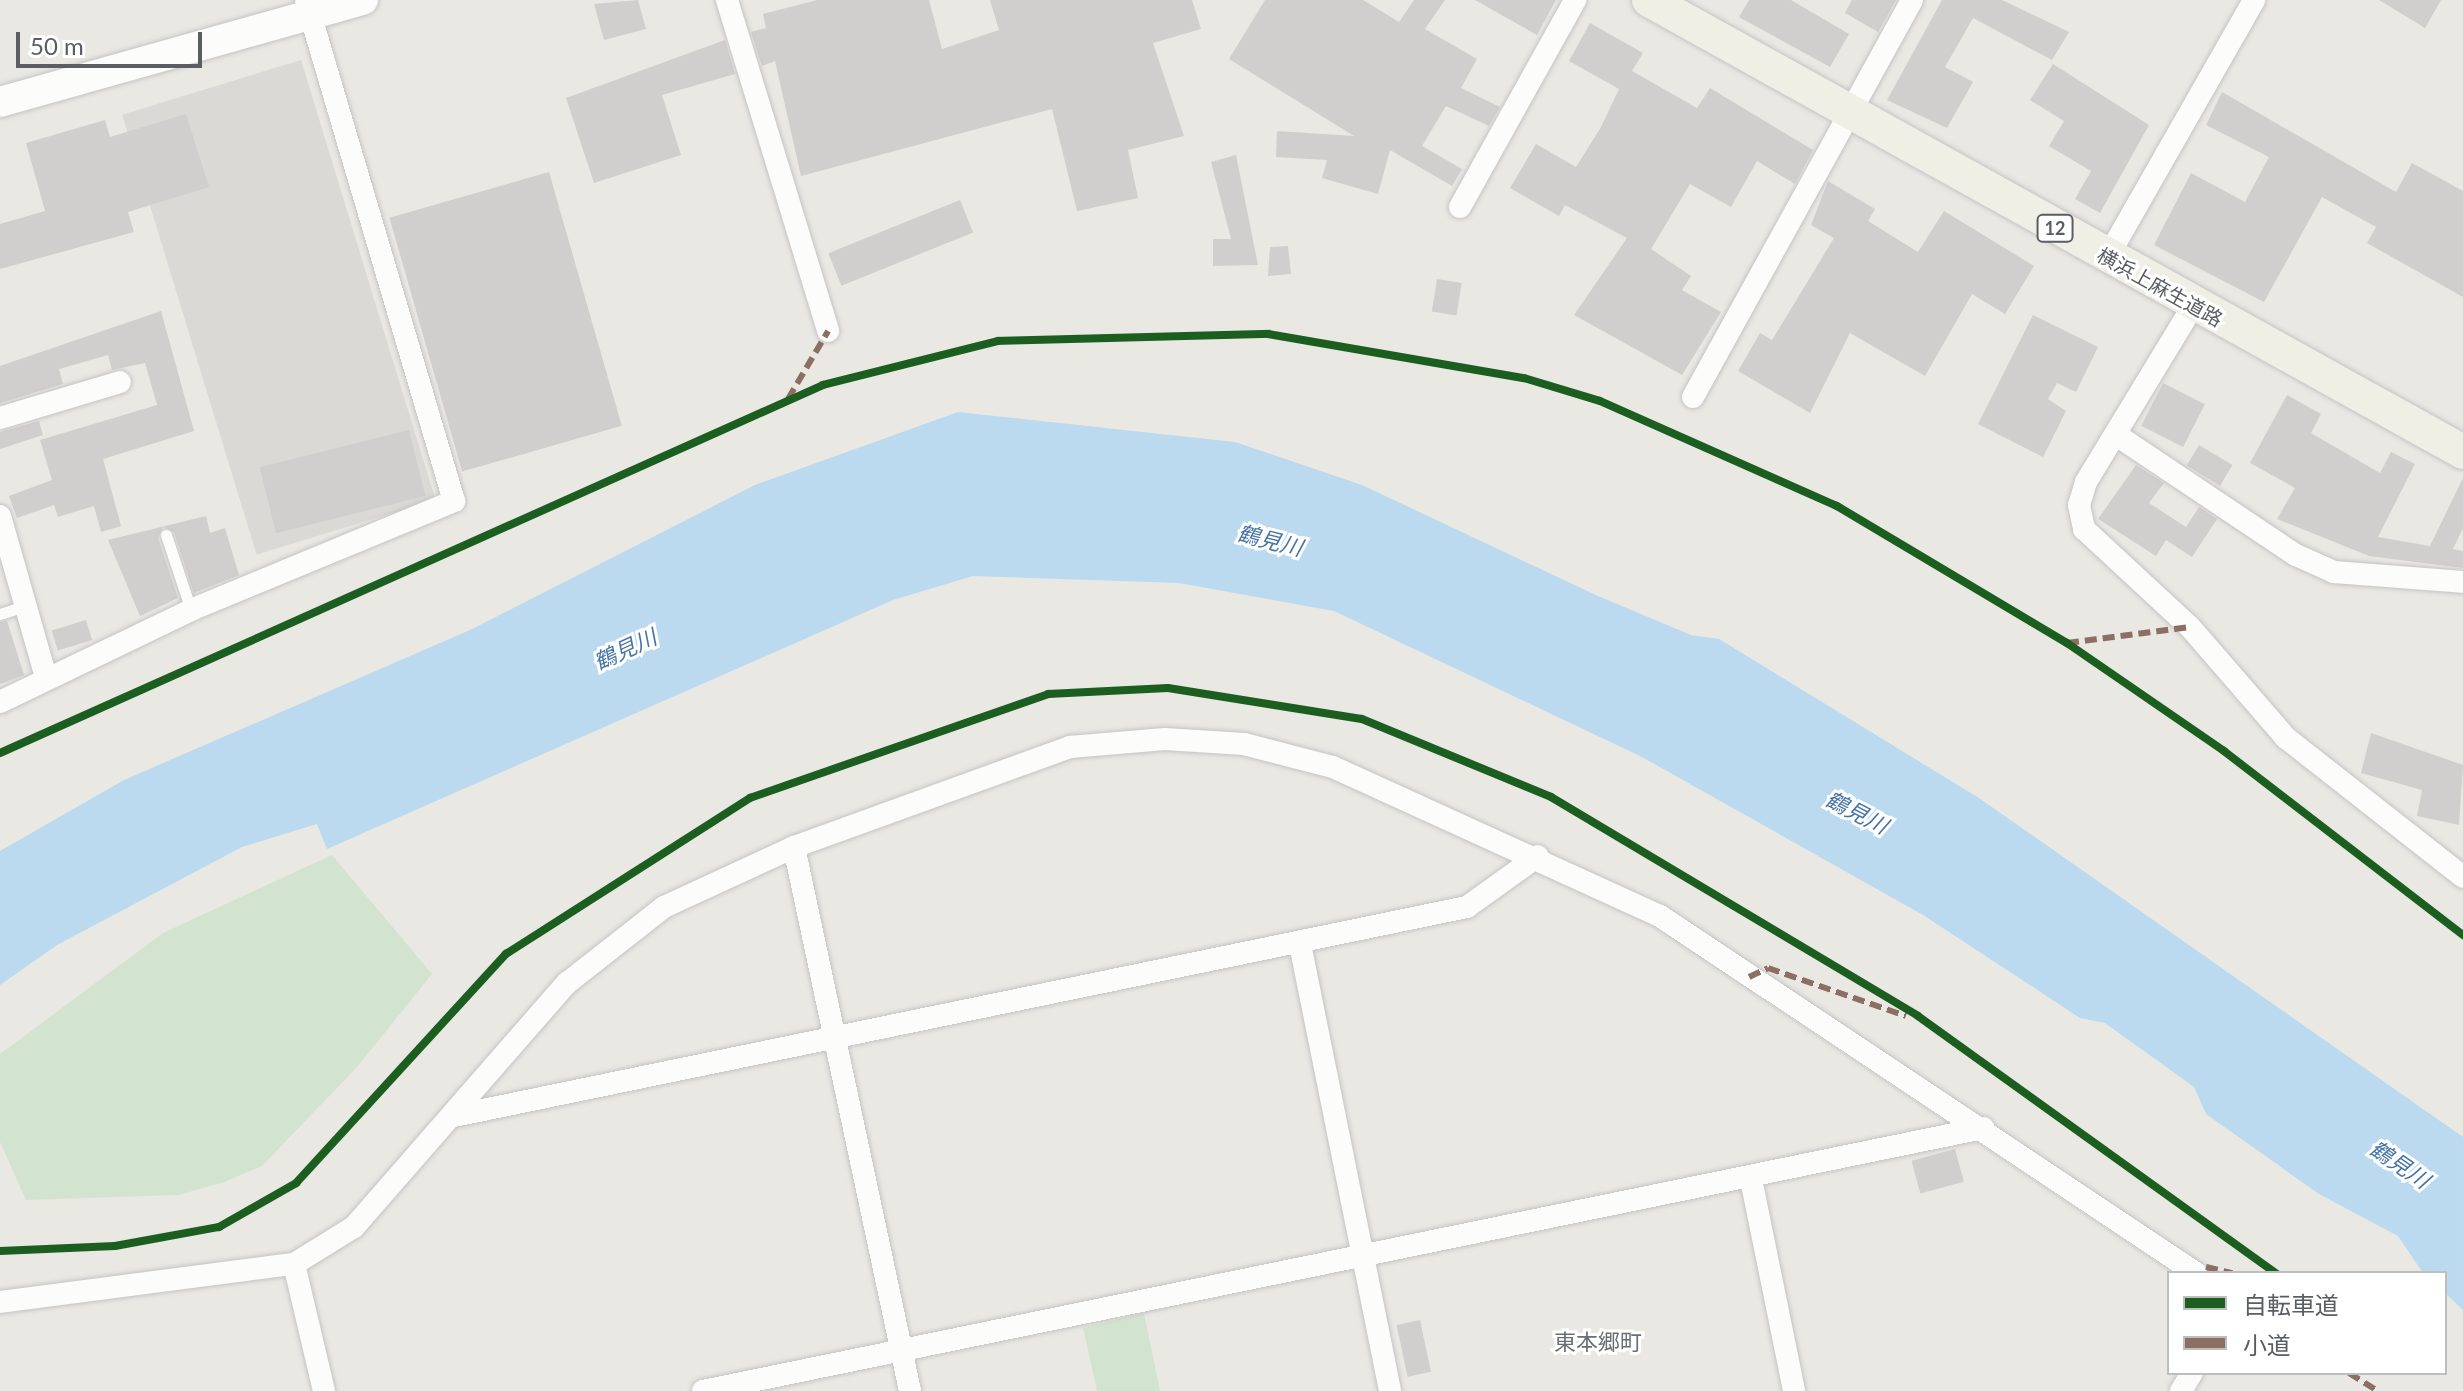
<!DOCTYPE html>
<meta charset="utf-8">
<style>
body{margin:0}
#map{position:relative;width:2463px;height:1391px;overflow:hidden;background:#e9e8e3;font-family:Lato,"Noto Sans JP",sans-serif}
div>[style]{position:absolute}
.industrial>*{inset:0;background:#dad9d5;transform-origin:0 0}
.green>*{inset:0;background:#d2e4d0}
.water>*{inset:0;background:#bbdaf0}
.building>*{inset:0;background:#d0cfcd;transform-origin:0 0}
.roads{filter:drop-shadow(0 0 2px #c5c4c4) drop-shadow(0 0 2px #c5c4c4)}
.lane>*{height:11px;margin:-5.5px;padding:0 5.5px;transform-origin:5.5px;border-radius:5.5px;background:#fcfcfb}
.street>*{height:22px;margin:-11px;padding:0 11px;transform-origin:11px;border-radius:11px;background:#fcfcfb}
.secondary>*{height:30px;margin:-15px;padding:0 15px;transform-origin:15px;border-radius:15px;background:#fcfcfb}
.primary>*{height:34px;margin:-17px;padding:0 17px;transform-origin:17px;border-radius:17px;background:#f0efe6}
.quiet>*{height:6px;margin-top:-3px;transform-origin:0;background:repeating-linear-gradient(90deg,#8d6e63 0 12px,transparent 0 18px)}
.cycleway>*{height:8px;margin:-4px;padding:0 4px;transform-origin:4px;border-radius:4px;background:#1b5e20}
span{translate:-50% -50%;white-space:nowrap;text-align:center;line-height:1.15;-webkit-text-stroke:6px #fff;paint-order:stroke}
.shield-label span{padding:2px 6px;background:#fff;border:2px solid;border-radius:6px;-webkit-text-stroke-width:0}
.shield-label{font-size:18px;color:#5a5d61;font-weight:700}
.street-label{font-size:20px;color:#5a5d61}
.water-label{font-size:22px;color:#4776a5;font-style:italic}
.neighbourhood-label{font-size:22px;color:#6b6f72}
.legend{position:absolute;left:2167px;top:1271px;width:280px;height:104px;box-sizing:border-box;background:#fff;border:2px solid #bdbec0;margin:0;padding:10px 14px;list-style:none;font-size:24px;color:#5a5d61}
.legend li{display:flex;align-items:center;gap:16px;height:40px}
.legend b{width:40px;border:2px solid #bdbec0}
.scale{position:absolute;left:16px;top:32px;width:186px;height:36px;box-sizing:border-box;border:4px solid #5a5d61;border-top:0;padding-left:10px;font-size:24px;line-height:28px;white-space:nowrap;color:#5a5d61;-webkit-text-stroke:6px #fff;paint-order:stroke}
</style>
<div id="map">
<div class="industrial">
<i style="left:301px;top:60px;width:460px;height:187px;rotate:73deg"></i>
</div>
<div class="green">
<i style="clip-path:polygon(332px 855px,432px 974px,358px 1066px,262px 1166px,224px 1182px,179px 1195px,26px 1200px,0 1142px,0 1054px,163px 933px)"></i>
<i style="clip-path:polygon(1144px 1313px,1160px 1391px,1097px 1391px,1083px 1328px)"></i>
</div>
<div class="water">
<i style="clip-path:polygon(958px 412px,1235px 442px,1362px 485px,1598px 596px,1691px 635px,1719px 639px,1979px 798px,2463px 1137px,2463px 1310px,2445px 1293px,2445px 1273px,2423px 1273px,2398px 1236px,2319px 1194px,2206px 1114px,2194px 1087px,2105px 1023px,2080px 1018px,1923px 915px,1642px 757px,1334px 611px,1179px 583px,973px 576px,893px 600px,327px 849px,317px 824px,242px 847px,57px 945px,0 985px,0 851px,124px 780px,470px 630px,755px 485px)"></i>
</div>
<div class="building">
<i style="clip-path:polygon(638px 0,646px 29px,604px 40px,594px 4px)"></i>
<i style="clip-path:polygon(817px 0,929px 0,942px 49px,999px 30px,990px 0,1192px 0,1201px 29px,1153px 43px,1184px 136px,1128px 150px,1138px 198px,1077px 211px,1052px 109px,801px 176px,775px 61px,762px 66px,751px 32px,766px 28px,763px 14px)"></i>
<i style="clip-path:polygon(1265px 0,1363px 0,1399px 22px,1414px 0,1445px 0,1425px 29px,1477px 59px,1461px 88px,1500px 107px,1489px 126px,1446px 106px,1422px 146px,1462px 169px,1452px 186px,1390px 150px,1378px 194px,1322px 178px,1327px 160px,1276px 157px,1277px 131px,1354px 136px,1229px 59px)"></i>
<i style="clip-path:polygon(1475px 0,1556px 0,1537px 35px)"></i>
<i style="clip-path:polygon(1749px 0,1791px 0,1849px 34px,1830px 67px,1739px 17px)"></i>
<i style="clip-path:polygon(1852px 0,1896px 0,1878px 32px,1845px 13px)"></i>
<i style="clip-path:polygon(1942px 0,2002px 0,2069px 32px,2052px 60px,1973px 18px,1945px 67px,1973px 82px,1947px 128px,1887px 100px)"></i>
<i style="clip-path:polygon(2379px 0,2441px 0,2425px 28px)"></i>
<i style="clip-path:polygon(1590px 23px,1643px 53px,1632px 71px,1697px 108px,1710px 88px,1813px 150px,1795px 184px,1757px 161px,1731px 207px,1690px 184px,1651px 249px,1691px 276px,1682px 290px,1721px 312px,1682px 375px,1574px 315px,1627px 238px,1565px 205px,1559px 216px,1510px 188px,1536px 144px,1576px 167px,1601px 127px,1619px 89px,1569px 61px)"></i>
<i style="clip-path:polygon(725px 40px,735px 74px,662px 95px,681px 155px,594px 183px,566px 98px)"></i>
<i style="clip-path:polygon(2053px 64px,2149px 125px,2100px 213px,2075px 199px,2091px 171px,2049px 146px,2064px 121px,2030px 100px)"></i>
<i style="clip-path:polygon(2222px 92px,2396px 192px,2412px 163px,2463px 191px,2463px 297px,2367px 243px,2376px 227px,2322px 197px,2264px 302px,2154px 245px,2191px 173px,2245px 202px,2269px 157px,2206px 125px)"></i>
<i style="clip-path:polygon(186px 114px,209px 187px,128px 212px,134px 232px,0 269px,0 224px,45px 211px,26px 143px,105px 120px,110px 137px)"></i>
<i style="clip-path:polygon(1236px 155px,1258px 265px,1213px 266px,1213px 239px,1231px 239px,1211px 162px)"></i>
<i style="left:549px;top:172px;width:264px;height:166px;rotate:74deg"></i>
<i style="clip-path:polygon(1828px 181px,1875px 209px,1868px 221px,1918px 252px,1944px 211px,2034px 266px,2005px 314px,1972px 294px,1925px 376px,1850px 333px,1810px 413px,1738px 371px,1760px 333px,1772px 340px,1834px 238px,1811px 225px)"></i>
<i style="left:960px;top:200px;width:35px;height:142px;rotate:68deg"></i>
<i style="clip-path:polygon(1288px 246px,1291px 274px,1268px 276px,1270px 247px)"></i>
<i style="left:1437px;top:279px;width:25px;height:33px;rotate:9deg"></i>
<i style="clip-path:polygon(161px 311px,194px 431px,103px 459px,121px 526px,101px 532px,94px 506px,58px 517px,54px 505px,17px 518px,9px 496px,52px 480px,40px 440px,157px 405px,145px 363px,112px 370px,108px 355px,59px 369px,63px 384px,0 403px,0 366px)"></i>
<i style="clip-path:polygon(2033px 315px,2098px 347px,2076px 392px,2057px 383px,2048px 399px,2066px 411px,2043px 457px,1978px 424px)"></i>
<i style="left:2163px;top:383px;width:47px;height:48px;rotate:27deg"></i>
<i style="clip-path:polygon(2287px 395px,2321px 414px,2311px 433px,2380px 473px,2391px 452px,2415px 464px,2378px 537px,2430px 546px,2463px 478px,2463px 528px,2453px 549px,2463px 551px,2463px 568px,2369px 556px,2277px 519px,2295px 488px,2250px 463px)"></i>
<i style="clip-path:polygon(39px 421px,43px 435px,0 449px,0 432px)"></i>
<i style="left:409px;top:430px;width:68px;height:154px;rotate:76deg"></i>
<i style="left:2199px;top:445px;width:39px;height:24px;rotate:31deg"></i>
<i style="clip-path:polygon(2136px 465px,2164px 483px,2149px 503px,2186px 527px,2199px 507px,2217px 519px,2192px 557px,2166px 540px,2156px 556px,2098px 519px)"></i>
<i style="clip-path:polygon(206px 516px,210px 533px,225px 528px,239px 575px,194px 593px,174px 532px,163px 527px,158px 538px,178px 598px,140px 616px,108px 540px)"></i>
<i style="left:86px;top:620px;width:21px;height:36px;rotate:73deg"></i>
<i style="clip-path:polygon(7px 621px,24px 675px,0 684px,0 622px)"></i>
<i style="clip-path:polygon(2371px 733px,2463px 765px,2459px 825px,2417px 816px,2422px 790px,2361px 773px)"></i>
<i style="left:1955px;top:1149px;width:34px;height:45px;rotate:75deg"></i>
<i style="left:1420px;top:1320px;width:53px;height:24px;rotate:78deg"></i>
</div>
<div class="roads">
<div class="lane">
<i style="left:166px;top:535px;width:79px;rotate:71.6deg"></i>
<i style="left:0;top:614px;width:25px;rotate:-18deg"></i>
</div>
<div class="street">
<i style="left:727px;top:0;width:346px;rotate:73deg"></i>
<i style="left:1460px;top:207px;width:237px;rotate:-60.9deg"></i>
<i style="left:2107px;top:258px;width:297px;rotate:-60.3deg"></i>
<i style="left:2193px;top:306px;width:206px;rotate:121.3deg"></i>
<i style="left:2086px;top:482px;width:24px;rotate:107deg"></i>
<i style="left:2079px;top:505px;width:25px;rotate:78deg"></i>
<i style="left:2084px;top:529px;width:144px;rotate:42.8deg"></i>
<i style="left:2190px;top:627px;width:147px;rotate:49.1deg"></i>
<i style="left:2286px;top:738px;width:225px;rotate:38.1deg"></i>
<i style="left:1693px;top:397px;width:453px;rotate:-61.1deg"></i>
<i style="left:0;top:418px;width:125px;rotate:-16.7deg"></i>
<i style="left:2118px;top:436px;width:214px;rotate:33.8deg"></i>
<i style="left:2296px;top:555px;width:42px;rotate:24.1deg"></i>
<i style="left:2334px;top:572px;width:129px;rotate:4.4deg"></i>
<i style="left:0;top:516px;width:168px;rotate:74.1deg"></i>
<i style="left:0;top:702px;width:212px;rotate:-25.7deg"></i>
<i style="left:191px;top:610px;width:285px;rotate:-22.5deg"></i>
<i style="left:454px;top:501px;width:522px;rotate:-106.46deg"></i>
<i style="left:794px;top:847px;width:556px;rotate:77.96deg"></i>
<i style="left:1300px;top:944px;width:456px;rotate:78.6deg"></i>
<i style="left:454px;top:1116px;width:1034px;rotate:-11.66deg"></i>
<i style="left:1467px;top:907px;width:87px;rotate:-35.7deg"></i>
<i style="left:1751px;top:1179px;width:216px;rotate:78.5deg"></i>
<i style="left:294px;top:1264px;width:130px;rotate:76.7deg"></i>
<i style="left:0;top:1302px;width:296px;rotate:-7.4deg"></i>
<i style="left:294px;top:1264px;width:70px;rotate:-31.7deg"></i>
<i style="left:354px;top:1227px;width:324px;rotate:-48.9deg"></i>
<i style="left:567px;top:983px;width:123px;rotate:-38.1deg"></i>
<i style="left:664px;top:907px;width:143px;rotate:-24.8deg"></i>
<i style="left:794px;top:847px;width:294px;rotate:-19.9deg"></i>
<i style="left:1070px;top:747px;width:95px;rotate:-4.8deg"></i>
<i style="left:1165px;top:739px;width:79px;rotate:3.6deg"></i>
<i style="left:1244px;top:744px;width:92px;rotate:14.5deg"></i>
<i style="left:1333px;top:767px;width:359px;rotate:24.5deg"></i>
<i style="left:1660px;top:916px;width:644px;rotate:33.67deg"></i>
<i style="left:703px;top:1391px;width:1307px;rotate:-11.61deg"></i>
<i style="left:2181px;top:1391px;width:21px;rotate:-59deg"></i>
</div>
<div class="secondary">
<i style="left:0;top:102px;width:377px;rotate:-15.7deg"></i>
</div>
<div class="primary">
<i style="left:1649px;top:0;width:931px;rotate:29.04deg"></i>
</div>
</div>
<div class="quiet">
<i style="left:788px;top:399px;width:79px;rotate:-59.5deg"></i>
<i style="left:2067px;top:643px;width:124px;rotate:-7.4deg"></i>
<i style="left:1749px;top:977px;width:21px;rotate:-25deg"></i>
<i style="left:1768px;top:968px;width:146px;rotate:19.2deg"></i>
<i style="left:2206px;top:1267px;width:27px;rotate:13deg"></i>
<i style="left:2349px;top:1373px;width:34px;rotate:32deg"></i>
</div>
<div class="cycleway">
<i style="left:0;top:753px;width:902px;rotate:-24.09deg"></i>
<i style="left:823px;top:385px;width:180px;rotate:-14.1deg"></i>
<i style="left:998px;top:341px;width:270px;rotate:-1.5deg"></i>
<i style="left:1268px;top:334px;width:260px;rotate:9.8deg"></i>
<i style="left:1524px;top:378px;width:79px;rotate:16.8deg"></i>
<i style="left:1600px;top:401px;width:259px;rotate:23.9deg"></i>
<i style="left:1837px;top:506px;width:268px;rotate:30.8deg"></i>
<i style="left:2067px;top:643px;width:191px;rotate:34.5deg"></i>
<i style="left:2224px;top:751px;width:302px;rotate:37.6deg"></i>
<i style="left:0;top:1251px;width:115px;rotate:-2.5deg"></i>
<i style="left:115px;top:1246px;width:106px;rotate:-10.4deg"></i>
<i style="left:219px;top:1227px;width:89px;rotate:-29.7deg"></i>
<i style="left:296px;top:1183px;width:311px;rotate:-47.5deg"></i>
<i style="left:506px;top:954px;width:290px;rotate:-32.6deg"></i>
<i style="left:750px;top:798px;width:316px;rotate:-19.2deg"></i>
<i style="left:1048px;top:694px;width:120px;rotate:-2.9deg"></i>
<i style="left:1168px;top:688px;width:196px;rotate:9.1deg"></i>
<i style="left:1362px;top:719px;width:204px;rotate:22.4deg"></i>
<i style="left:1551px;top:797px;width:427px;rotate:30.8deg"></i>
<i style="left:1918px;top:1016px;width:441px;rotate:35.7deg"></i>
</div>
<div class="shield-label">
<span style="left:2055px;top:228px">12</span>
</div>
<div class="street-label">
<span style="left:2160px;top:287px;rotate:29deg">横浜上麻生道路</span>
</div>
<div class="water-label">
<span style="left:1270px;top:540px;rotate:14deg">鶴見川</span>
<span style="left:625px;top:649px;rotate:-25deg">鶴見川</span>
<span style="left:1857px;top:812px;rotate:27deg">鶴見川</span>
<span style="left:2400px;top:1164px;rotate:34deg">鶴見川</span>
</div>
<div class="neighbourhood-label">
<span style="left:1598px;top:1342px">東本郷町</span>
</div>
<ul class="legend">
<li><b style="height:10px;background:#1b5e20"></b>自転車道</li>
<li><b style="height:10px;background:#8d6e63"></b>小道</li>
</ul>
<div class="scale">50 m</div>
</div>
